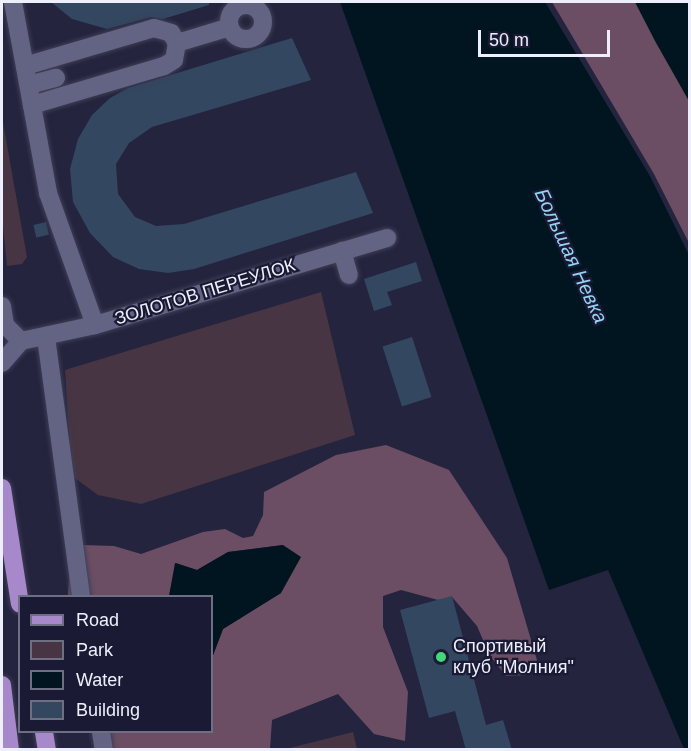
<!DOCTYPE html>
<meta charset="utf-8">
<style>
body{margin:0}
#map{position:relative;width:691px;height:751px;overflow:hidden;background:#24243f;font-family:Helvetica,sans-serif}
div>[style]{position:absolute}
.green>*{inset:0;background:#473543}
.forest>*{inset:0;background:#6b4e64}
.water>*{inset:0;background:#001520}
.building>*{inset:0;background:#344760;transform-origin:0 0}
.roads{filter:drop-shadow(0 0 2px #3f3e55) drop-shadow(0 0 2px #3f3e55)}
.minor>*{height:18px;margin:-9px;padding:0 9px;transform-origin:9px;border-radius:9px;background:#636483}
.minor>.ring{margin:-9px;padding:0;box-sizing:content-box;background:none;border:18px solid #636483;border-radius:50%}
.major>*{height:18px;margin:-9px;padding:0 9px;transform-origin:9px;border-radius:9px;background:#a789cb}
.dots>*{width:16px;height:16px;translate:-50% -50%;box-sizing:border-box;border:3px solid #1b1a34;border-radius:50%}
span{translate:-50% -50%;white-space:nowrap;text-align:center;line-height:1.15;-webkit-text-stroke:4.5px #1b1a34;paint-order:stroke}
.street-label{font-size:18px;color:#eeeffd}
.poi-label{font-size:18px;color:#eeeffd}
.left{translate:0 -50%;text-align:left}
.water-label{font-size:20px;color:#93d4f4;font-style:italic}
.frame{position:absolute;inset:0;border:3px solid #eeeffd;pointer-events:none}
.legend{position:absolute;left:18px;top:595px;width:195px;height:138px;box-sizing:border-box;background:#1b1a34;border:2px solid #6f6f84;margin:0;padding:8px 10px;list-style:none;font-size:18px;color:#eeeffd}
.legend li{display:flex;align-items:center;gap:12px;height:30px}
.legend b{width:30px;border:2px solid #6f6f84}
.scale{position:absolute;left:478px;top:30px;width:132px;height:27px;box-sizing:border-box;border:3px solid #eeeffd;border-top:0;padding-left:8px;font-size:18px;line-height:21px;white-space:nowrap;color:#eeeffd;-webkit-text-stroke:4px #1b1a34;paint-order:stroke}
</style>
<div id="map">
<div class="green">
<i style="clip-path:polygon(2px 117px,27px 257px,22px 264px,7px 266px,2px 215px)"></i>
<i style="clip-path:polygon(321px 292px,355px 435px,141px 504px,98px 495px,72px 476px,65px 370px)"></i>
<i style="clip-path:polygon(353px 732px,357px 749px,286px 749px)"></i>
</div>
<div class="forest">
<i style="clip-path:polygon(552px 2px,635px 2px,689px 101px,689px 243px,654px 174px)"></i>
<i style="clip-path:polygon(386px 445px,449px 470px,507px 558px,539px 667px,526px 675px,506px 676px,490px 656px,477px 626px,452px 597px,438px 600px,401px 590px,383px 596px,383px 627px,408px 692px,405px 741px,374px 734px,338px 694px,272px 720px,270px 749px,98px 749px,93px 732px,212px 732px,212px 658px,223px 629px,281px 593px,283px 545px,228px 552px,197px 570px,176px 563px,169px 596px,68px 596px,70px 559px,83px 545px,114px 546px,141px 554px,203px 532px,225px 529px,243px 538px,253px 536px,263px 515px,264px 492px,336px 455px)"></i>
</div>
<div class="water">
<i style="clip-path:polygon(340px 2px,545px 2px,650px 176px,689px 255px,689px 749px,684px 749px,608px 570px,549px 590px)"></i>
<i style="clip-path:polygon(635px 2px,689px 2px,689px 101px,655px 41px)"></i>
<i style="clip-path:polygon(283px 545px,301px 557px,281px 593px,223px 629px,212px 658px,212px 596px,169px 596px,175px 563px,197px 570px,228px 552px)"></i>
</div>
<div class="building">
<i style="clip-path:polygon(51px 2px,209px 2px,209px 5px,163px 19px,151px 17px,107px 29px,72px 19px)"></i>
<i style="clip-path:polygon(292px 38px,311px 80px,152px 127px,129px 143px,116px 164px,118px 194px,135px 217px,156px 226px,184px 224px,356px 172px,373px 213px,194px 269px,168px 273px,139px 269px,113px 257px,90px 233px,73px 202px,70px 169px,78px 139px,92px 115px,110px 98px,128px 88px)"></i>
<i style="left:46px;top:222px;width:13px;height:13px;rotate:77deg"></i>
<i style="clip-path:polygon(416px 262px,422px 281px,387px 292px,392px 305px,374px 311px,364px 279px)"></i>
<i style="left:412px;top:337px;width:63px;height:31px;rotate:72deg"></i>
<i style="clip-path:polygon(452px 596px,486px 725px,503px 720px,512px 750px,466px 750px,455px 711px,429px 718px,400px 610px)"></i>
</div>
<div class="roads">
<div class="minor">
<i style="left:13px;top:2px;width:194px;rotate:79.6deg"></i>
<i style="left:48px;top:193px;width:140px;rotate:70.4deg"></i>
<i class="ring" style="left:229px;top:5px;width:16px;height:16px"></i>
<i style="left:177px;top:43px;width:55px;rotate:-16.8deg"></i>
<i style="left:25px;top:66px;width:134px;rotate:-16.4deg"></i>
<i style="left:154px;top:28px;width:18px;rotate:16deg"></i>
<i style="left:171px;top:33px;width:12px;rotate:59deg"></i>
<i style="left:177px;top:43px;width:17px;rotate:100deg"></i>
<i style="left:174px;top:60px;width:12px;rotate:149deg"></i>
<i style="left:164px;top:66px;width:138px;rotate:163.5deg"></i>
<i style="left:29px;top:85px;width:28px;rotate:-15deg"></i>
<i style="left:342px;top:251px;width:25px;rotate:74deg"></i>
<i style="left:2px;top:306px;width:19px;rotate:81deg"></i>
<i style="left:5px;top:325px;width:23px;rotate:45deg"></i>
<i style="left:21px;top:341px;width:29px;rotate:131deg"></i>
<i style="left:46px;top:337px;width:261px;rotate:82.3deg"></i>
<i style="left:21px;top:341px;width:76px;rotate:-12.2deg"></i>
<i style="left:95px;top:325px;width:305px;rotate:-16.6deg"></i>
<i style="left:101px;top:732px;width:18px;rotate:81deg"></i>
</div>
<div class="major">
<i style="left:2px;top:488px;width:117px;rotate:81.2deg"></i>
<i style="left:2px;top:685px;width:65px;rotate:83deg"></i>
<i style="left:44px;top:732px;width:18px;rotate:81deg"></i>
</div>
</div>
<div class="dots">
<i style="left:441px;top:657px;background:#42d77b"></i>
</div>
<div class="street-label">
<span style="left:205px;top:292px;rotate:-17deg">ЗОЛОТОВ ПЕРЕУЛОК</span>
</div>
<div class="poi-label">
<span class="left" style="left:453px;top:657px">Спортивый<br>клуб "Молния"</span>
</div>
<div class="water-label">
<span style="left:571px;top:256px;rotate:65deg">Большая Невка</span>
</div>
<div class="frame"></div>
<ul class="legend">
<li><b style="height:8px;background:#a789cb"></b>Road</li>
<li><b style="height:16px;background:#473543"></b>Park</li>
<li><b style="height:16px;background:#001520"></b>Water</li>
<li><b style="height:16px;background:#344760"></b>Building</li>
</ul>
<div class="scale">50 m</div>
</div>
